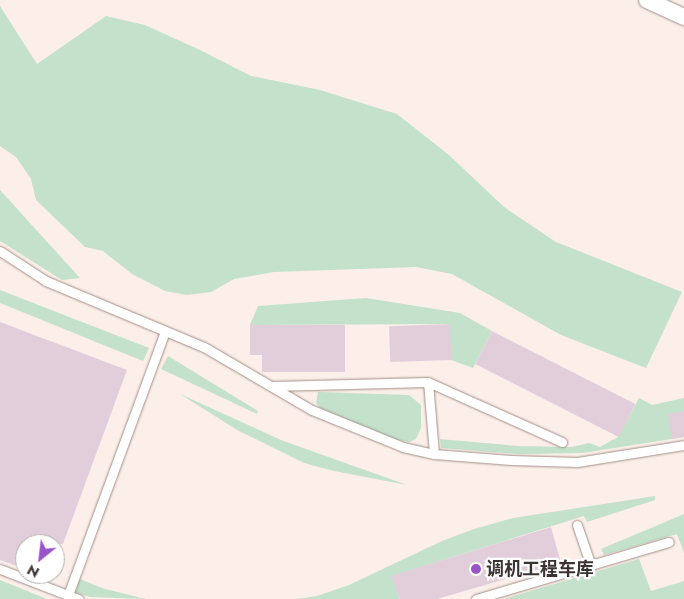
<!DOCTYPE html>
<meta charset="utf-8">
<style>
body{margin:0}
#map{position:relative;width:684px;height:599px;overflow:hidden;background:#fcefea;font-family:Jost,"Noto Sans SC",sans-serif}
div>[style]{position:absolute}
.green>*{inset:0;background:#c3e1cb}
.building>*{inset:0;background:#e2ceda;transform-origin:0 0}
.roads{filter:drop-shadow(0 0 1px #a28e86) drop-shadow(0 0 1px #a28e86)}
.service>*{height:9px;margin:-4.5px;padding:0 4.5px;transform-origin:4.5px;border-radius:4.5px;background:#fff}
.minor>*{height:16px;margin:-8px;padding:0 8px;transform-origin:8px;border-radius:8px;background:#fff}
.dots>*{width:14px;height:14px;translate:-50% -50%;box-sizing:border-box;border:2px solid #fff;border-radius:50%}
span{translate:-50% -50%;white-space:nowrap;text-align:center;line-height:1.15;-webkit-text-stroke:4.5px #fff;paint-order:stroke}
.poi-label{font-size:18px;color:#3b3330;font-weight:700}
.left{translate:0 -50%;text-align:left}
.north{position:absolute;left:15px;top:534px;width:50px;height:50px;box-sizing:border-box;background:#fff;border:1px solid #b1adac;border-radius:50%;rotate:209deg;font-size:14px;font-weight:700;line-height:20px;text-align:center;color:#3b3330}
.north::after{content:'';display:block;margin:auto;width:18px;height:22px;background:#9954c8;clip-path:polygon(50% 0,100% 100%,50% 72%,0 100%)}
</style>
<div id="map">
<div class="green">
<i style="clip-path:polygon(0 6px,37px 64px,106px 16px,145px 25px,200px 50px,251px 76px,320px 90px,397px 114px,449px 155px,504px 207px,556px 242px,682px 292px,646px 368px,561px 335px,452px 274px,416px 267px,274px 272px,234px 279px,211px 292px,187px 295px,165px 291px,132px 274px,103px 251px,85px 247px,36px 200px,31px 179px,16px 157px,0 146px)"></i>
<i style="clip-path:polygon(0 190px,80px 278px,62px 280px,0 241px)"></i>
<i style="clip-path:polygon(0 290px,149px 348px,143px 361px,0 303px)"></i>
<i style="clip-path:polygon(366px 298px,460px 313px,492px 331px,473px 368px,451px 360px,449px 324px,250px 325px,258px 306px)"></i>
<i style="clip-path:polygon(168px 356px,258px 411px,257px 414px,161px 369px)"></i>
<i style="clip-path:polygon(318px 392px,409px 395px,421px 405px,421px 428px,416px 439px,409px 442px,398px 440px,320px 408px,316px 403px)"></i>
<i style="clip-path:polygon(180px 394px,281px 440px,407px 485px,334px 471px,304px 463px,237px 430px)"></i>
<i style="clip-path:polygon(639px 398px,652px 405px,684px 398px,684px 437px,583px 453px,517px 454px,441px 448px,440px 439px,517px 446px,572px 447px,589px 443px,600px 447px,618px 437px)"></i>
<i style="clip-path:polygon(655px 496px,655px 500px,587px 522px,584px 516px,392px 576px,400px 599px,297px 599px,317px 596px,349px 585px,442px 541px,474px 529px,513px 518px)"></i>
<i style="clip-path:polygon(684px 514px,684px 553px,677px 534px,604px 555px,601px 549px)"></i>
<i style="clip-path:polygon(639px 559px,651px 591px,684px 581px,684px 599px,504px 599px)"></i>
<i style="clip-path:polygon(80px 579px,105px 589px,146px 599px,90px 597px,74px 592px)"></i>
<i style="clip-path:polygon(0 580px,47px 599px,0 599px)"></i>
</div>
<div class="building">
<i style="clip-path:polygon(0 322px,127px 370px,63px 544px,25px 544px,25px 569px,0 560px)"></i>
<i style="left:450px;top:324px;width:36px;height:61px;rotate:88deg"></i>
<i style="clip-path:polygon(250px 325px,345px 325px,345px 372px,262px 372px,262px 355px,250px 355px)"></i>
<i style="left:492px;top:331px;width:161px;height:37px;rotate:27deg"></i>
<i style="clip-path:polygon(684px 411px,684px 437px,672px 439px,668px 414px)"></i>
<i style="clip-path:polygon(551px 527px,561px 563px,437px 599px,400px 599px,391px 576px)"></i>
</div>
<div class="roads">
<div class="service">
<i style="left:0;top:251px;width:55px;rotate:33.1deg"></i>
<i style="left:46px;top:281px;width:171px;rotate:22.7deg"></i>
<i style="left:204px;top:347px;width:125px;rotate:30.3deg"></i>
<i style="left:312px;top:410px;width:98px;rotate:22.1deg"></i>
<i style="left:403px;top:447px;width:32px;rotate:13deg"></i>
<i style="left:434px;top:454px;width:77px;rotate:4.5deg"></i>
<i style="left:511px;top:460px;width:66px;rotate:1.7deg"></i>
<i style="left:577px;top:462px;width:108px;rotate:-9deg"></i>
<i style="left:428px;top:382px;width:147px;rotate:24.1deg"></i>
<i style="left:272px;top:386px;width:156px;rotate:-1.5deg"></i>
<i style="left:428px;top:382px;width:72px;rotate:85.2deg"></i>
<i style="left:577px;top:525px;width:43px;rotate:71.1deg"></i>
<i style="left:0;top:569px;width:84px;rotate:21deg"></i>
<i style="left:68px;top:595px;width:281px;rotate:-69.8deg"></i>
<i style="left:476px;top:599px;width:201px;rotate:-16.5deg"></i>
</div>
<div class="minor">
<i style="left:647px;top:0;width:41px;rotate:24.7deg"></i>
</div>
</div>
<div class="dots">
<i style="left:476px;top:569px;background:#9954c8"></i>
</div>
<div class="poi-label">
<span class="left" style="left:486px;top:569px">调机工程车库</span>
</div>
<div class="north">N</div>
</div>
